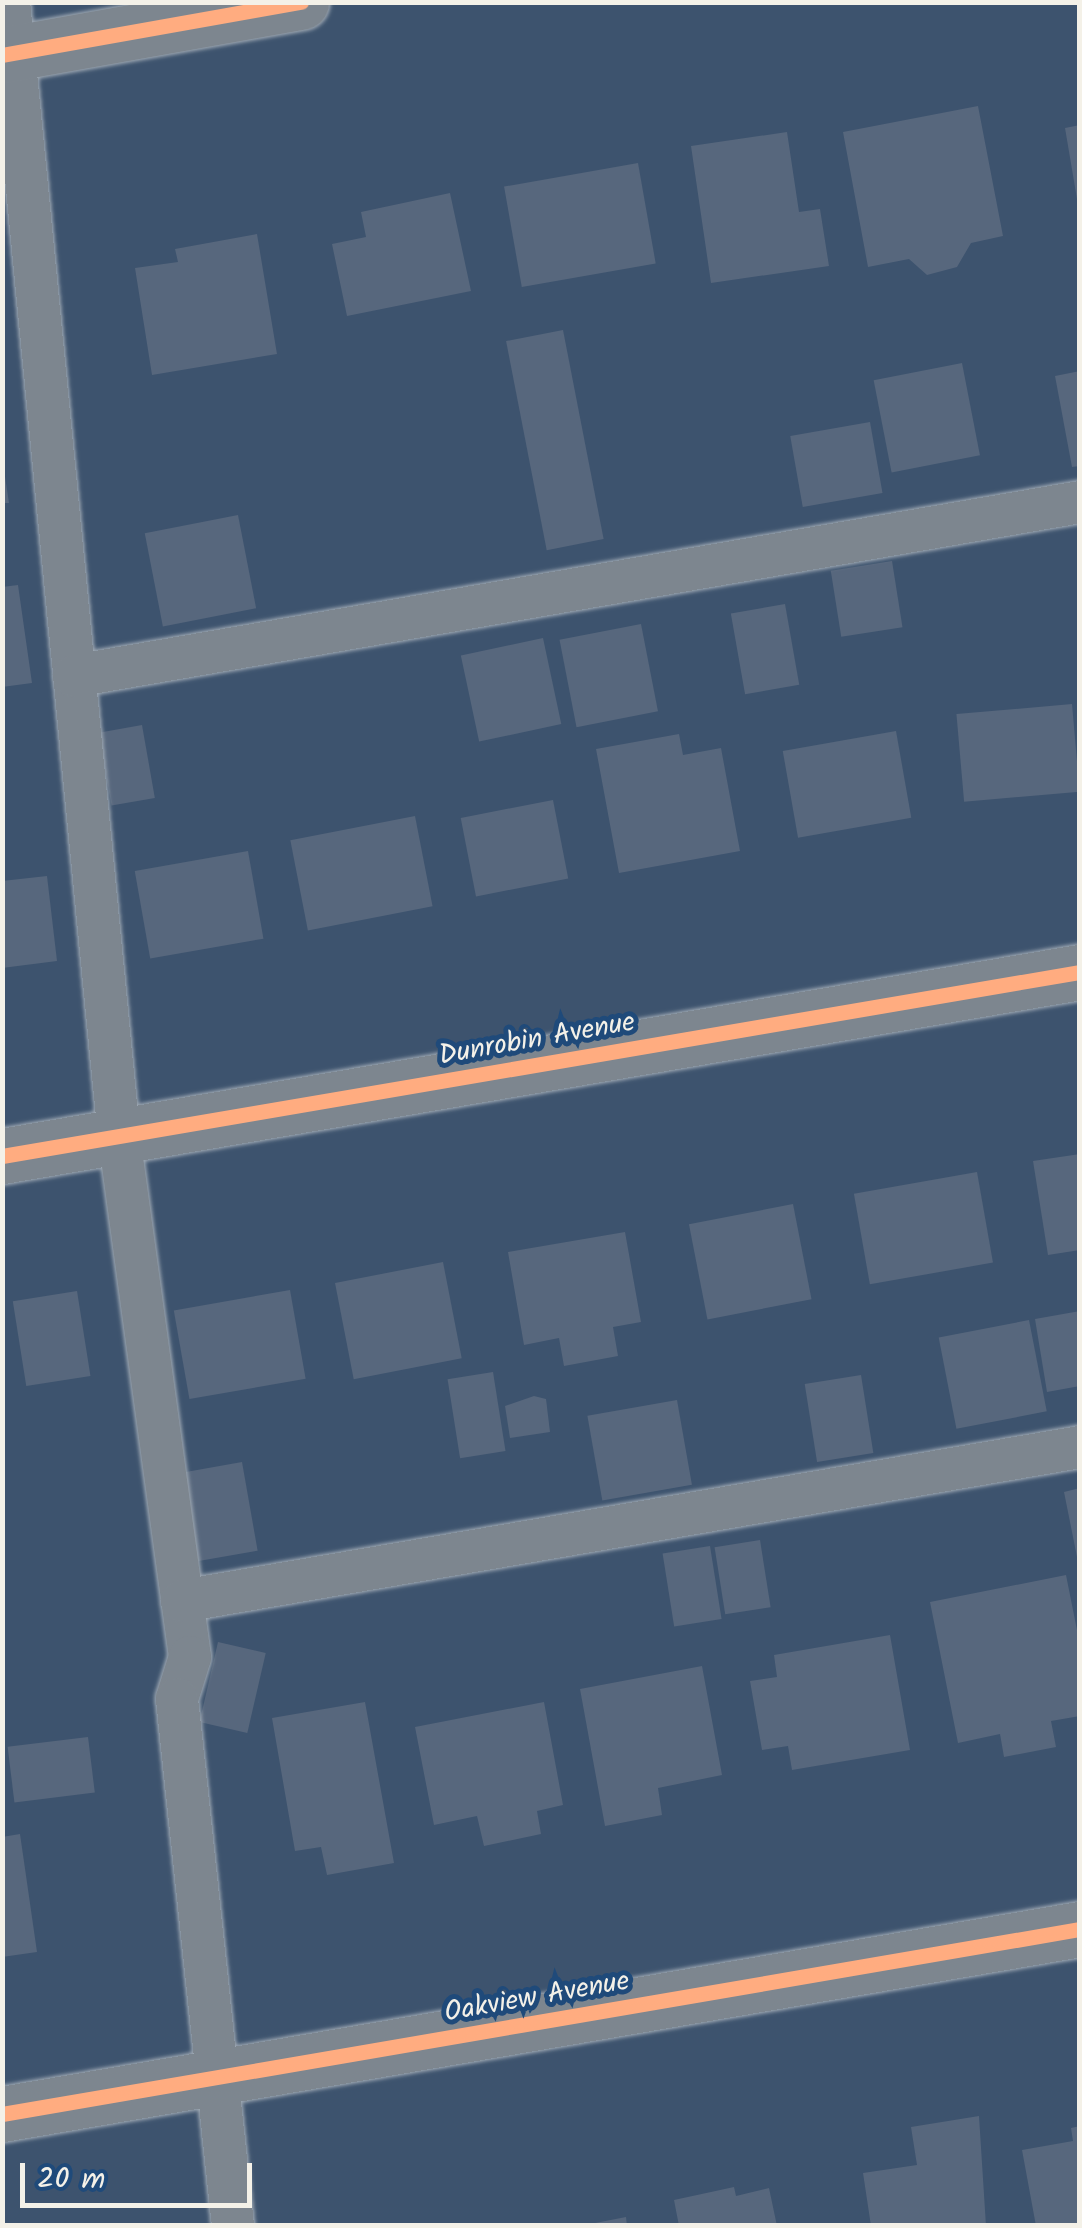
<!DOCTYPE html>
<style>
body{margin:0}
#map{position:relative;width:1082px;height:2228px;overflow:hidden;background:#3d536e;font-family:Kalam,sans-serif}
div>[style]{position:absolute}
.building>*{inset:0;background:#57677d;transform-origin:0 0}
.roads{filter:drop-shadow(0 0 2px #9fa9b3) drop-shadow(0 0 2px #9fa9b3)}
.lane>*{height:42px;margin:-21px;padding:0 21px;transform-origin:21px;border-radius:21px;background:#7d868f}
.street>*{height:55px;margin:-27.5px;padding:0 27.5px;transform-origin:27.5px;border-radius:27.5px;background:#7d868f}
.cycleway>*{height:15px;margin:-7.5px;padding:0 7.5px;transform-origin:7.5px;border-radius:7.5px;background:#ffac80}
span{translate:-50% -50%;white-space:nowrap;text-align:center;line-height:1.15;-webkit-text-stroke:10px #1f4a7a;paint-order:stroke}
.street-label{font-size:28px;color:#f4f1e8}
.frame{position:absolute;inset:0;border:5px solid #f4f1e8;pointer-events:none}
.scale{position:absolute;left:20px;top:2163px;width:232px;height:45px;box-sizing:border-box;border:5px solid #f4f1e8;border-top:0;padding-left:12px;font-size:30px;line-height:35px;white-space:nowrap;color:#f4f1e8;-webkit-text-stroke:8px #1f4a7a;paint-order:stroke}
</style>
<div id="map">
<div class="building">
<i style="clip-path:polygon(978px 106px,1003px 236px,971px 243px,957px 267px,927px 275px,909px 259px,868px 267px,843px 132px)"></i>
<i style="clip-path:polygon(1080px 125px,1080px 199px,1077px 199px,1065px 128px)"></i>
<i style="clip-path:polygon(787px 132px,799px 212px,820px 209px,829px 266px,711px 283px,691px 146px)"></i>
<i style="left:638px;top:163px;width:102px;height:136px;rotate:80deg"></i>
<i style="clip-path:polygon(450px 193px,471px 291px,347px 316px,332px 244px,366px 237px,361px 212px)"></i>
<i style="clip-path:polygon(257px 234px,277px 354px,152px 375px,135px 268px,178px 262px,175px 249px)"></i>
<i style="left:563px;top:330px;width:213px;height:58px;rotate:79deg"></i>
<i style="left:962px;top:363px;width:94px;height:90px;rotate:79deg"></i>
<i style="clip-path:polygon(1080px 371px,1080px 466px,1072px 467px,1055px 376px)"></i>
<i style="left:870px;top:422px;width:72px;height:81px;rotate:80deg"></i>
<i style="clip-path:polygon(2px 457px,9px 503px,2px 503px)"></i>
<i style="left:238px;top:515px;width:95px;height:95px;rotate:79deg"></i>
<i style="left:892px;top:561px;width:67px;height:62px;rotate:81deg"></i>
<i style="clip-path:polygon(18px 585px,32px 683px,2px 687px,2px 587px)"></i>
<i style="left:785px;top:604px;width:82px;height:55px;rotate:80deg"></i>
<i style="left:641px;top:624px;width:89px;height:83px;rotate:79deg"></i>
<i style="left:543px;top:638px;width:88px;height:84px;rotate:78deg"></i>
<i style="left:1072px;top:704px;width:88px;height:116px;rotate:85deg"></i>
<i style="left:142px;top:725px;width:74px;height:44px;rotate:80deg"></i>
<i style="left:896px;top:731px;width:88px;height:115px;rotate:80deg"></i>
<i style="clip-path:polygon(679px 734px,683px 755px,721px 748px,740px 851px,619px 873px,596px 749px)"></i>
<i style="left:553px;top:800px;width:80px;height:94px;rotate:79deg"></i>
<i style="left:415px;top:816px;width:92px;height:127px;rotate:79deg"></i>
<i style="left:248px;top:851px;width:89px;height:115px;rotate:80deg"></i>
<i style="clip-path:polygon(47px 876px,57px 961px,2px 968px,2px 881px)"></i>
<i style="clip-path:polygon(1080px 1154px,1080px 1250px,1048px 1255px,1033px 1161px)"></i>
<i style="left:977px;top:1172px;width:92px;height:125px;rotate:80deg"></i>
<i style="left:793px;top:1204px;width:97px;height:106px;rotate:79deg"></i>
<i style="clip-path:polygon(625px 1232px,641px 1322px,613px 1327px,618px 1356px,564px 1366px,559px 1338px,524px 1345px,508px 1252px)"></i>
<i style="left:443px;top:1262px;width:98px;height:110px;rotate:79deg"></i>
<i style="left:290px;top:1290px;width:90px;height:118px;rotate:80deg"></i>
<i style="left:77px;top:1291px;width:86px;height:65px;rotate:81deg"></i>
<i style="clip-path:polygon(1080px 1311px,1080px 1386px,1047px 1392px,1035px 1319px)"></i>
<i style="left:1029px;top:1320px;width:93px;height:92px;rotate:79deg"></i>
<i style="left:493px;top:1372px;width:80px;height:46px;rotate:81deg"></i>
<i style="left:861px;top:1375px;width:79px;height:57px;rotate:81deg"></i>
<i style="clip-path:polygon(534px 1396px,546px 1399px,550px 1432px,510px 1438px,505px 1406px)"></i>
<i style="left:677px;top:1400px;width:86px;height:91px;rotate:80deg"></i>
<i style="left:242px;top:1462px;width:90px;height:67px;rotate:80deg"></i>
<i style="clip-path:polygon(1080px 1488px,1080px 1562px,1078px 1562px,1064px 1492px)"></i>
<i style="left:760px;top:1540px;width:68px;height:46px;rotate:81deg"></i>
<i style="left:710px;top:1546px;width:74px;height:48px;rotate:81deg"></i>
<i style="clip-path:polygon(1066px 1575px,1080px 1645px,1080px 1716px,1051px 1721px,1056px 1747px,1004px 1757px,1000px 1734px,958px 1743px,930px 1602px)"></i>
<i style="clip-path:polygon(890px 1635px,910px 1750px,792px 1770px,788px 1746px,762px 1750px,750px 1681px,777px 1677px,774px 1655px)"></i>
<i style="left:218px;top:1642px;width:49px;height:82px;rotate:13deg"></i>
<i style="clip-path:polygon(702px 1666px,722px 1775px,658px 1788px,662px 1815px,605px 1826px,580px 1689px)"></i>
<i style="clip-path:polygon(365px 1702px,394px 1863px,327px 1875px,321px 1847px,295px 1851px,272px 1718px)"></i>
<i style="clip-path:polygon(544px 1702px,563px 1805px,537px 1811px,541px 1834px,484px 1846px,477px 1816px,434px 1825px,415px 1727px)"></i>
<i style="left:88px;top:1737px;width:56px;height:81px;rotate:83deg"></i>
<i style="clip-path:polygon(20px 1834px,37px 1952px,2px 1957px,2px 1837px)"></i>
<i style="clip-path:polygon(979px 2116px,986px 2226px,871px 2226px,863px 2173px,917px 2165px,911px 2127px)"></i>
<i style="clip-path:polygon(1080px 2126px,1080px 2226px,1036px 2226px,1022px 2150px,1073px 2141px,1071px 2128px)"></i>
<i style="clip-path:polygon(734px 2187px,736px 2196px,769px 2188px,777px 2226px,679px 2226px,674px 2200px)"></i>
<i style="clip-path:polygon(626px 2217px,627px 2226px,590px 2226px,590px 2224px)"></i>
</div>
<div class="roads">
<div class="lane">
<i style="left:9px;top:2px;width:1139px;rotate:84.46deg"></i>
<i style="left:119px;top:1136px;width:526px;rotate:82.24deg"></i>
<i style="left:190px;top:1657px;width:44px;rotate:107.2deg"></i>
<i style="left:177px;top:1699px;width:530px;rotate:83.93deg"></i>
<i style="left:74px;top:676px;width:1021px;rotate:-9.81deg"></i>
<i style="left:182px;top:1601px;width:911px;rotate:-9.73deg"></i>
</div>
<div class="street">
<i style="left:2px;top:55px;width:304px;rotate:-10.1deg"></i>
<i style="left:2px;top:1156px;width:1094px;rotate:-9.69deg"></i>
<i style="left:2px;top:2114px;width:1094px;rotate:-9.74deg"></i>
</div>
</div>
<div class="cycleway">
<i style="left:2px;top:55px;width:304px;rotate:-10.1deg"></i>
<i style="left:2px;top:1156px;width:1094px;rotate:-9.69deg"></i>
<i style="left:2px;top:2114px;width:1094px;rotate:-9.74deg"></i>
</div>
<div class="street-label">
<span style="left:537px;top:1040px;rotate:-10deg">Dunrobin Avenue</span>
<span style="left:537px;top:1998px;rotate:-10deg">Oakview Avenue</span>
</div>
<div class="frame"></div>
<div class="scale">20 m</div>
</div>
